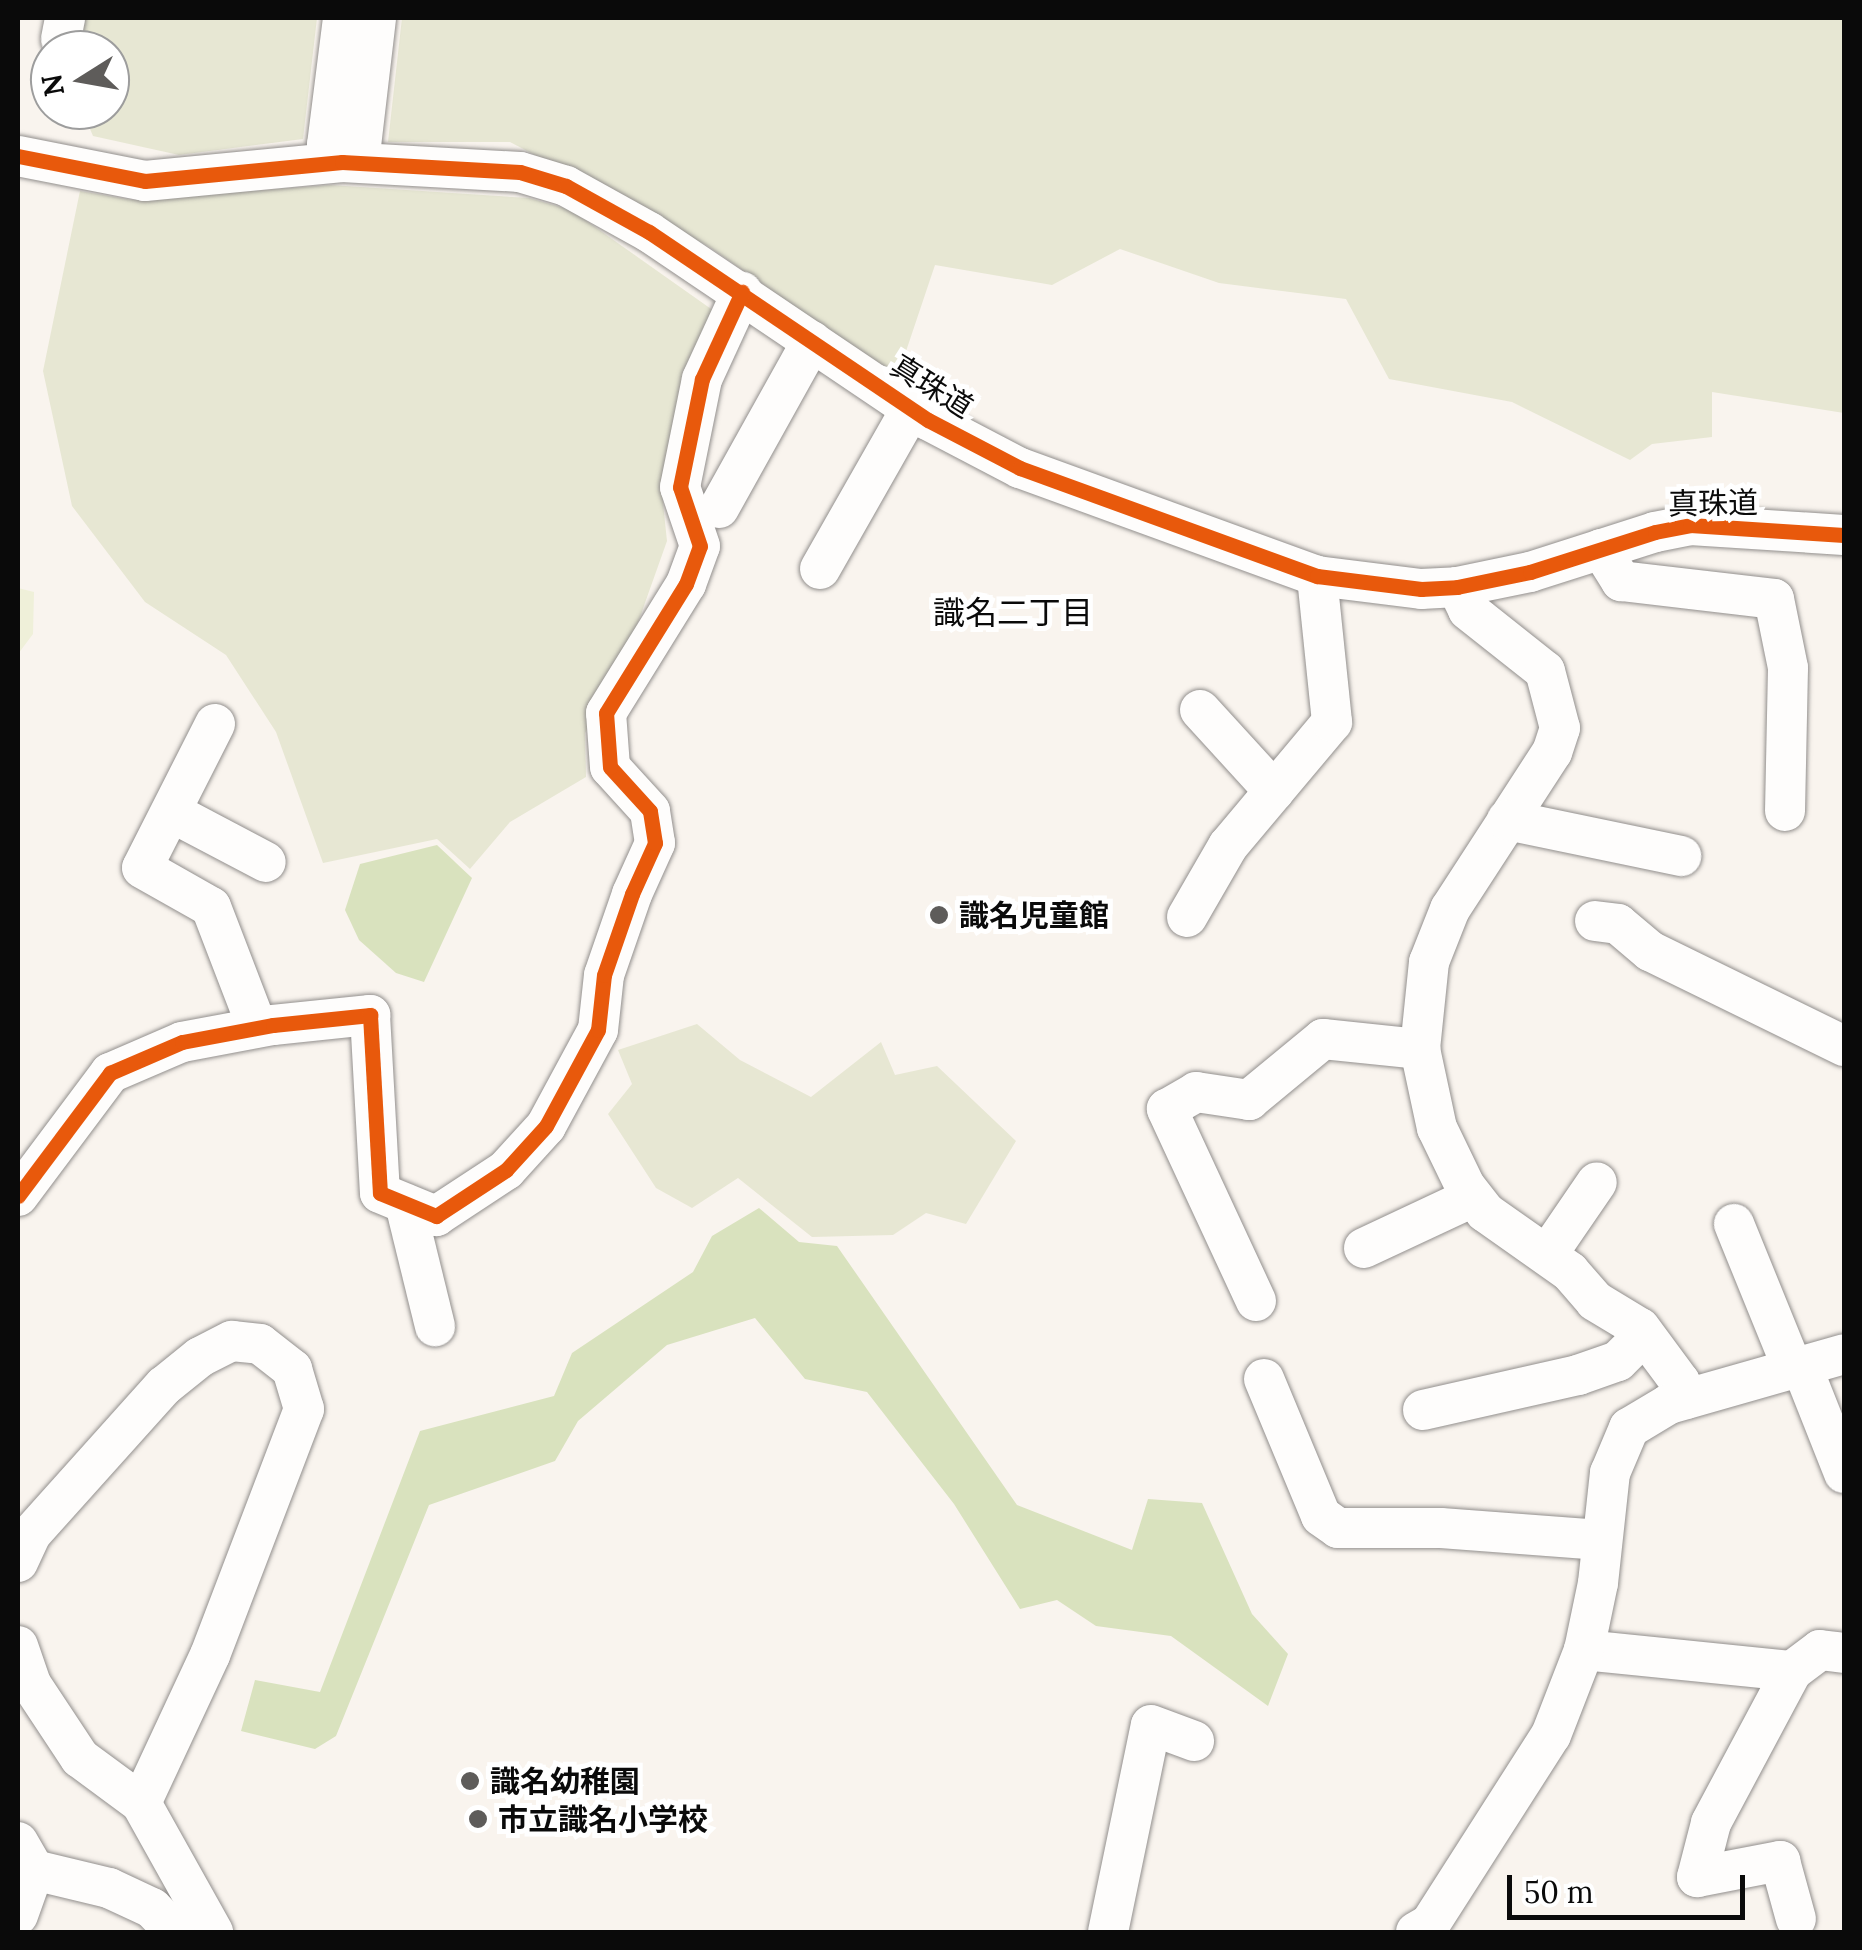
<!DOCTYPE html>
<meta charset="utf-8">
<style>
body{margin:0}
#map{position:relative;width:1862px;height:1950px;overflow:hidden;background:#f9f4ee;font-family:Lora,"Noto Sans JP",serif}
div>[style]{position:absolute}
.forest>*{inset:0;background:#d9e2be}
.cemetery>*{inset:0;background:#e7e7d3}
.pitch>*{inset:0;background:#eff0d9}
.roads{filter:drop-shadow(0 0 2px #928f8d) drop-shadow(0 0 2px #928f8d)}
.minor>*{height:40px;margin:-20px;padding:0 20px;transform-origin:20px;border-radius:20px;background:#fefdfc}
.cycleway>*{height:15px;margin:-7.5px;padding:0 7.5px;transform-origin:7.5px;border-radius:7.5px;background:#e8590c}
.dots>*{width:28px;height:28px;translate:-50% -50%;box-sizing:border-box;border:5px solid #fff;border-radius:50%}
span{translate:-50% -50%;white-space:nowrap;text-align:center;line-height:1.15;-webkit-text-stroke:10px #fff;paint-order:stroke}
.street-label{font-size:30px;color:#0a0a0a}
.poi-label{font-size:30px;color:#0a0a0a;font-weight:700}
.left{translate:0 -50%;text-align:left}
.neighbourhood-label{font-size:32px;color:#0a0a0a}
.frame{position:absolute;inset:0;border:20px solid #0a0a0a;pointer-events:none}
.north{position:absolute;left:30px;top:30px;width:100px;height:100px;box-sizing:border-box;background:#fff;border:2px solid #9d9d9d;border-radius:50%;rotate:259deg;font-size:28px;font-weight:700;line-height:40px;text-align:center;color:#0a0a0a}
.north::after{content:'';display:block;margin:auto;width:35px;height:45px;background:#5e5c5a;clip-path:polygon(50% 0,100% 100%,50% 72%,0 100%)}
.scale{position:absolute;left:1507px;top:1875px;width:238px;height:45px;box-sizing:border-box;border:5px solid #0a0a0a;border-top:0;padding-left:12px;font-size:30px;line-height:35px;white-space:nowrap;color:#0a0a0a;-webkit-text-stroke:8px #fff;paint-order:stroke}
</style>
<div id="map">
<div class="forest">
<i style="clip-path:polygon(437px 845px,472px 878px,424px 982px,396px 973px,359px 940px,345px 910px,360px 864px)"></i>
<i style="clip-path:polygon(759px 1208px,799px 1242px,837px 1246px,1017px 1505px,1132px 1550px,1148px 1499px,1202px 1503px,1252px 1614px,1288px 1654px,1268px 1706px,1171px 1636px,1096px 1626px,1057px 1600px,1020px 1609px,954px 1504px,867px 1392px,805px 1379px,755px 1318px,667px 1345px,578px 1421px,555px 1461px,429px 1505px,336px 1736px,315px 1749px,241px 1731px,255px 1680px,320px 1692px,420px 1431px,554px 1396px,572px 1353px,693px 1272px,712px 1236px)"></i>
</div>
<div class="cemetery">
<i style="clip-path:polygon(44px 18px,317px 18px,303px 139px,179px 155px,93px 136px,82px 110px,110px 110px,110px 50px,57px 50px)"></i>
<i style="clip-path:polygon(402px 18px,1844px 18px,1844px 413px,1712px 392px,1712px 437px,1652px 444px,1630px 460px,1512px 402px,1389px 379px,1346px 299px,1219px 283px,1120px 249px,1052px 285px,935px 265px,897px 378px,708px 246px,510px 142px,388px 142px)"></i>
<i style="clip-path:polygon(330px 185px,529px 198px,571px 210px,714px 311px,686px 389px,663px 503px,667px 541px,625px 659px,585px 733px,586px 777px,510px 822px,470px 869px,437px 839px,323px 863px,276px 732px,226px 655px,145px 602px,72px 506px,43px 371px,80px 191px,132px 200px)"></i>
<i style="clip-path:polygon(697px 1024px,740px 1060px,811px 1097px,881px 1042px,895px 1075px,937px 1066px,1016px 1141px,966px 1224px,926px 1213px,893px 1235px,812px 1237px,738px 1178px,692px 1208px,656px 1188px,608px 1114px,632px 1084px,618px 1050px)"></i>
</div>
<div class="pitch">
<i style="clip-path:polygon(18px 588px,34px 592px,33px 634px,18px 654px)"></i>
</div>
<div class="roads">
<div class="minor">
<i style="left:61px;top:39px;width:21px;rotate:-79deg"></i>
<i style="left:18px;top:156px;width:129px;rotate:11.1deg"></i>
<i style="left:145px;top:181px;width:198px;rotate:-5.5deg"></i>
<i style="left:342px;top:162px;width:178px;rotate:3.2deg"></i>
<i style="left:520px;top:172px;width:48px;rotate:16.9deg"></i>
<i style="left:566px;top:186px;width:95px;rotate:29deg"></i>
<i style="left:649px;top:232px;width:336px;rotate:34deg"></i>
<i style="left:928px;top:420px;width:104px;rotate:27.6deg"></i>
<i style="left:1020px;top:468px;width:316px;rotate:20deg"></i>
<i style="left:1317px;top:576px;width:105px;rotate:7.1deg"></i>
<i style="left:1421px;top:589px;width:36px;rotate:-3deg"></i>
<i style="left:1457px;top:587px;width:75px;rotate:-11.6deg"></i>
<i style="left:1530px;top:572px;width:131px;rotate:-17.7deg"></i>
<i style="left:1655px;top:532px;width:36px;rotate:-11deg"></i>
<i style="left:1690px;top:525px;width:154px;rotate:3.7deg"></i>
<i style="left:342px;top:162px;width:25px;rotate:-40deg"></i>
<i style="left:361px;top:146px;width:129px;rotate:-83.3deg"></i>
<i style="left:342px;top:162px;width:23px;rotate:-131deg"></i>
<i style="left:327px;top:145px;width:128px;rotate:-82.8deg"></i>
<i style="left:719px;top:508px;width:191px;rotate:-60.9deg"></i>
<i style="left:1601px;top:549px;width:38px;rotate:58deg"></i>
<i style="left:1621px;top:581px;width:154px;rotate:6.7deg"></i>
<i style="left:1774px;top:599px;width:70px;rotate:78.5deg"></i>
<i style="left:1788px;top:668px;width:143px;rotate:91.2deg"></i>
<i style="left:820px;top:569px;width:184px;rotate:-60.4deg"></i>
<i style="left:1457px;top:587px;width:25px;rotate:64deg"></i>
<i style="left:1468px;top:610px;width:98px;rotate:38.4deg"></i>
<i style="left:1545px;top:671px;width:59px;rotate:75.3deg"></i>
<i style="left:1560px;top:728px;width:25px;rotate:108deg"></i>
<i style="left:1552px;top:752px;width:187px;rotate:123deg"></i>
<i style="left:1450px;top:909px;width:57px;rotate:111.6deg"></i>
<i style="left:1429px;top:962px;width:87px;rotate:95.9deg"></i>
<i style="left:1420px;top:1049px;width:81px;rotate:77.9deg"></i>
<i style="left:1437px;top:1128px;width:64px;rotate:64.2deg"></i>
<i style="left:1465px;top:1186px;width:33px;rotate:52deg"></i>
<i style="left:1485px;top:1212px;width:104px;rotate:35.2deg"></i>
<i style="left:1570px;top:1272px;width:38px;rotate:49deg"></i>
<i style="left:1595px;top:1301px;width:52px;rotate:31deg"></i>
<i style="left:1640px;top:1328px;width:67px;rotate:53.5deg"></i>
<i style="left:1680px;top:1382px;width:18px;rotate:71deg"></i>
<i style="left:1200px;top:710px;width:110px;rotate:47.6deg"></i>
<i style="left:215px;top:724px;width:161px;rotate:116.9deg"></i>
<i style="left:142px;top:868px;width:79px;rotate:29.5deg"></i>
<i style="left:211px;top:907px;width:129px;rotate:69deg"></i>
<i style="left:171px;top:812px;width:107px;rotate:27.8deg"></i>
<i style="left:1507px;top:820px;width:178px;rotate:11.7deg"></i>
<i style="left:1187px;top:917px;width:82px;rotate:-60deg"></i>
<i style="left:1228px;top:846px;width:162px;rotate:-50deg"></i>
<i style="left:1332px;top:722px;width:147px;rotate:-95.9deg"></i>
<i style="left:1595px;top:921px;width:23px;rotate:7deg"></i>
<i style="left:1618px;top:924px;width:42px;rotate:40.2deg"></i>
<i style="left:1650px;top:951px;width:216px;rotate:26.1deg"></i>
<i style="left:18px;top:1196px;width:154px;rotate:-53.2deg"></i>
<i style="left:110px;top:1073px;width:78px;rotate:-23.3deg"></i>
<i style="left:182px;top:1042px;width:93px;rotate:-10.6deg"></i>
<i style="left:273px;top:1025px;width:98px;rotate:-5.9deg"></i>
<i style="left:370px;top:1015px;width:178px;rotate:86.8deg"></i>
<i style="left:380px;top:1193px;width:61px;rotate:22.3deg"></i>
<i style="left:436px;top:1216px;width:84px;rotate:-33.3deg"></i>
<i style="left:506px;top:1170px;width:59px;rotate:-47.7deg"></i>
<i style="left:546px;top:1126px;width:109px;rotate:-61.6deg"></i>
<i style="left:598px;top:1030px;width:55px;rotate:-83.8deg"></i>
<i style="left:604px;top:975px;width:86px;rotate:-70.9deg"></i>
<i style="left:632px;top:894px;width:56px;rotate:-65.7deg"></i>
<i style="left:655px;top:843px;width:32px;rotate:-99deg"></i>
<i style="left:650px;top:811px;width:59px;rotate:-132.3deg"></i>
<i style="left:610px;top:767px;width:54px;rotate:-94.2deg"></i>
<i style="left:606px;top:713px;width:152px;rotate:-58.2deg"></i>
<i style="left:686px;top:584px;width:40px;rotate:-69.8deg"></i>
<i style="left:700px;top:546px;width:62px;rotate:-108.7deg"></i>
<i style="left:680px;top:487px;width:110px;rotate:-78.5deg"></i>
<i style="left:702px;top:379px;width:96px;rotate:-65.3deg"></i>
<i style="left:405px;top:1204px;width:126px;rotate:76.2deg"></i>
<i style="left:1734px;top:1224px;width:157px;rotate:67.9deg"></i>
<i style="left:1364px;top:1248px;width:120px;rotate:-25.1deg"></i>
<i style="left:1547px;top:1255px;width:88px;rotate:-55.6deg"></i>
<i style="left:1256px;top:1301px;width:212px;rotate:-114.9deg"></i>
<i style="left:1167px;top:1109px;width:34px;rotate:-30deg"></i>
<i style="left:1196px;top:1092px;width:54px;rotate:8.6deg"></i>
<i style="left:1249px;top:1100px;width:96px;rotate:-39.5deg"></i>
<i style="left:1323px;top:1039px;width:98px;rotate:5.9deg"></i>
<i style="left:1802px;top:1367px;width:114px;rotate:68.4deg"></i>
<i style="left:1264px;top:1379px;width:148px;rotate:67.4deg"></i>
<i style="left:1321px;top:1516px;width:21px;rotate:35deg"></i>
<i style="left:1338px;top:1528px;width:103px"></i>
<i style="left:1441px;top:1528px;width:160px;rotate:4.3deg"></i>
<i style="left:1423px;top:1410px;width:159px;rotate:-12.7deg"></i>
<i style="left:1578px;top:1375px;width:42px;rotate:-19.3deg"></i>
<i style="left:1618px;top:1361px;width:37px;rotate:-45deg"></i>
<i style="left:18px;top:1562px;width:31px;rotate:-65deg"></i>
<i style="left:31px;top:1534px;width:199px;rotate:-48.1deg"></i>
<i style="left:164px;top:1386px;width:46px;rotate:-38.9deg"></i>
<i style="left:200px;top:1357px;width:36px;rotate:-27deg"></i>
<i style="left:232px;top:1341px;width:28px;rotate:6deg"></i>
<i style="left:260px;top:1344px;width:41px;rotate:38deg"></i>
<i style="left:292px;top:1369px;width:42px;rotate:73.3deg"></i>
<i style="left:304px;top:1409px;width:263px;rotate:110.9deg"></i>
<i style="left:210px;top:1655px;width:163px;rotate:115deg"></i>
<i style="left:18px;top:1646px;width:40px;rotate:71.1deg"></i>
<i style="left:31px;top:1684px;width:89px;rotate:56.5deg"></i>
<i style="left:80px;top:1758px;width:76px;rotate:36.4deg"></i>
<i style="left:141px;top:1803px;width:148px;rotate:60.8deg"></i>
<i style="left:1584px;top:1650px;width:209px;rotate:5.8deg"></i>
<i style="left:1792px;top:1671px;width:172px;rotate:118.1deg"></i>
<i style="left:1711px;top:1823px;width:56px;rotate:104.5deg"></i>
<i style="left:1697px;top:1877px;width:85px;rotate:-10.9deg"></i>
<i style="left:1780px;top:1861px;width:60px;rotate:74.6deg"></i>
<i style="left:1792px;top:1671px;width:35px;rotate:-37deg"></i>
<i style="left:1820px;top:1650px;width:24px;rotate:7deg"></i>
<i style="left:18px;top:1842px;width:32px;rotate:60deg"></i>
<i style="left:34px;top:1870px;width:77px;rotate:13.5deg"></i>
<i style="left:109px;top:1888px;width:47px;rotate:24.9deg"></i>
<i style="left:152px;top:1908px;width:33px;rotate:46deg"></i>
<i style="left:18px;top:1915px;width:48px;rotate:-70.4deg"></i>
<i style="left:1108px;top:1932px;width:211px;rotate:-78.3deg"></i>
<i style="left:1151px;top:1725px;width:46px;rotate:20.4deg"></i>
<i style="left:1416px;top:1932px;width:16px;rotate:-30deg"></i>
<i style="left:1430px;top:1924px;width:224px;rotate:-57.4deg"></i>
<i style="left:1551px;top:1735px;width:91px;rotate:-68.8deg"></i>
<i style="left:1584px;top:1650px;width:68px;rotate:-78.2deg"></i>
<i style="left:1598px;top:1583px;width:111px;rotate:-83.8deg"></i>
<i style="left:1610px;top:1473px;width:49px;rotate:-67.1deg"></i>
<i style="left:1629px;top:1428px;width:47px;rotate:-31deg"></i>
<i style="left:1669px;top:1404px;width:182px;rotate:-15.9deg"></i>
</div>
</div>
<div class="cycleway">
<i style="left:18px;top:156px;width:129px;rotate:11.1deg"></i>
<i style="left:145px;top:181px;width:198px;rotate:-5.5deg"></i>
<i style="left:342px;top:162px;width:178px;rotate:3.2deg"></i>
<i style="left:520px;top:172px;width:48px;rotate:16.9deg"></i>
<i style="left:566px;top:186px;width:95px;rotate:29deg"></i>
<i style="left:649px;top:232px;width:336px;rotate:34deg"></i>
<i style="left:928px;top:420px;width:104px;rotate:27.6deg"></i>
<i style="left:1020px;top:468px;width:316px;rotate:20deg"></i>
<i style="left:1317px;top:576px;width:105px;rotate:7.1deg"></i>
<i style="left:1421px;top:589px;width:36px;rotate:-3deg"></i>
<i style="left:1457px;top:587px;width:75px;rotate:-11.6deg"></i>
<i style="left:1530px;top:572px;width:131px;rotate:-17.7deg"></i>
<i style="left:1655px;top:532px;width:36px;rotate:-11deg"></i>
<i style="left:1690px;top:525px;width:154px;rotate:3.7deg"></i>
<i style="left:18px;top:1196px;width:154px;rotate:-53.2deg"></i>
<i style="left:110px;top:1073px;width:78px;rotate:-23.3deg"></i>
<i style="left:182px;top:1042px;width:93px;rotate:-10.6deg"></i>
<i style="left:273px;top:1025px;width:98px;rotate:-5.9deg"></i>
<i style="left:370px;top:1015px;width:178px;rotate:86.8deg"></i>
<i style="left:380px;top:1193px;width:61px;rotate:22.3deg"></i>
<i style="left:436px;top:1216px;width:84px;rotate:-33.3deg"></i>
<i style="left:506px;top:1170px;width:59px;rotate:-47.7deg"></i>
<i style="left:546px;top:1126px;width:109px;rotate:-61.6deg"></i>
<i style="left:598px;top:1030px;width:55px;rotate:-83.8deg"></i>
<i style="left:604px;top:975px;width:86px;rotate:-70.9deg"></i>
<i style="left:632px;top:894px;width:56px;rotate:-65.7deg"></i>
<i style="left:655px;top:843px;width:32px;rotate:-99deg"></i>
<i style="left:650px;top:811px;width:59px;rotate:-132.3deg"></i>
<i style="left:610px;top:767px;width:54px;rotate:-94.2deg"></i>
<i style="left:606px;top:713px;width:152px;rotate:-58.2deg"></i>
<i style="left:686px;top:584px;width:40px;rotate:-69.8deg"></i>
<i style="left:700px;top:546px;width:62px;rotate:-108.7deg"></i>
<i style="left:680px;top:487px;width:110px;rotate:-78.5deg"></i>
<i style="left:702px;top:379px;width:96px;rotate:-65.3deg"></i>
</div>
<div class="dots">
<i style="left:939px;top:915px;background:#5e5c5a"></i>
<i style="left:470px;top:1781px;background:#5e5c5a"></i>
<i style="left:478px;top:1819px;background:#5e5c5a"></i>
</div>
<div class="street-label">
<span style="left:932px;top:386px;rotate:32deg">真珠道</span>
<span style="left:1713px;top:503px;rotate:-1deg">真珠道</span>
</div>
<div class="poi-label">
<span class="left" style="left:959px;top:915px">識名児童館</span>
<span class="left" style="left:490px;top:1781px">識名幼稚園</span>
<span class="left" style="left:498px;top:1819px">市立識名小学校</span>
</div>
<div class="neighbourhood-label">
<span style="left:1013px;top:613px">識名二丁目</span>
</div>
<div class="frame"></div>
<div class="north">N</div>
<div class="scale">50 m</div>
</div>
